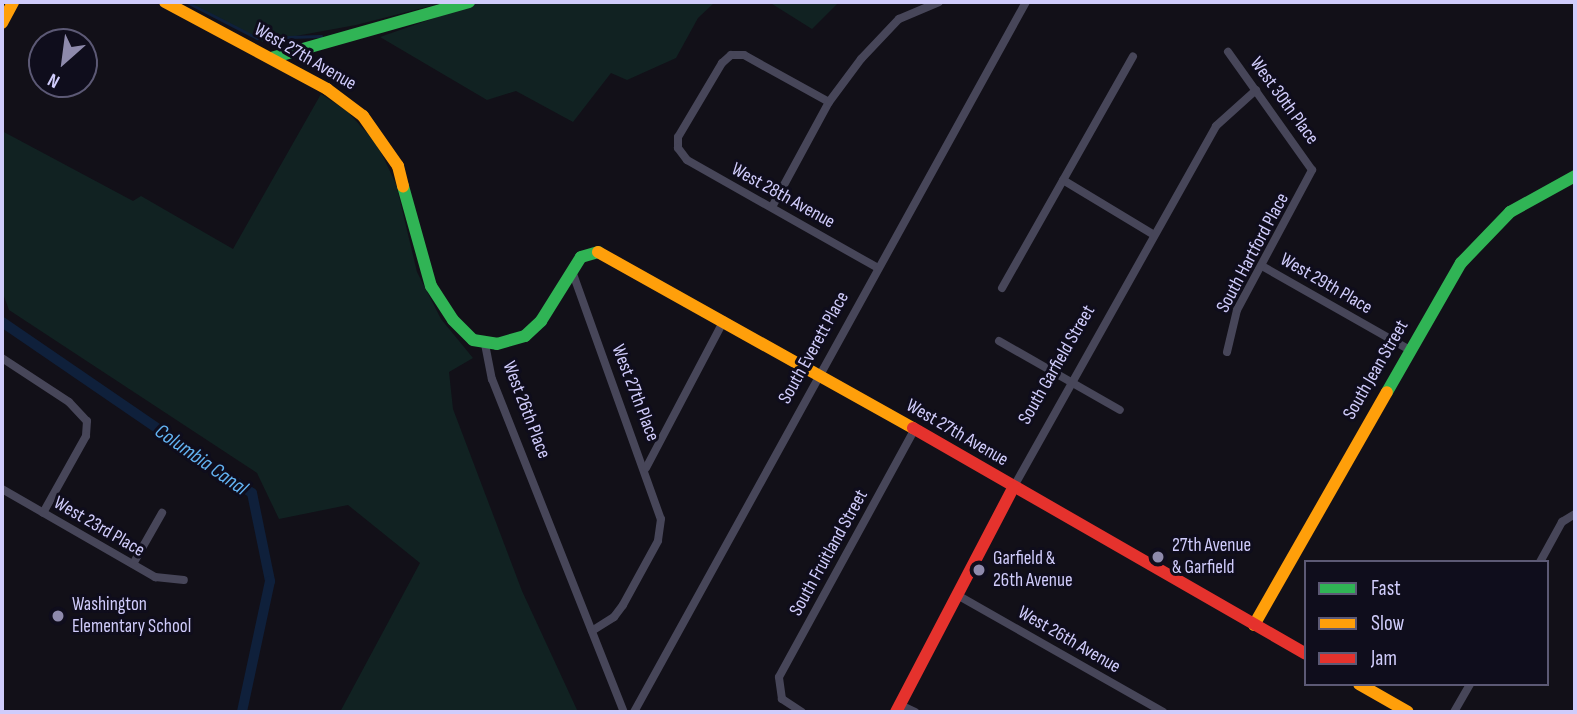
<!DOCTYPE html>
<style>
body{margin:0}
#map{position:relative;width:1577px;height:714px;overflow:hidden;background:#121018;font-family:"Sofia Sans Condensed",sans-serif}
div>[style]{position:absolute}
.green>*{inset:0;background:#122}
.stream>*{height:2.5px;margin:-1.25px;padding:0 1.25px;transform-origin:1.25px;border-radius:1.25px;background:#0f203b}
.canal>*{height:10px;margin:-5px;padding:0 5px;transform-origin:5px;border-radius:5px;background:#0f203b}
.street>*{height:8px;margin:-4px;padding:0 4px;transform-origin:4px;border-radius:4px;background:#474659}
.fast>*{height:12px;margin:-6px;padding:0 6px;transform-origin:6px;border-radius:6px;background:#30b455}
.slow>*{height:12px;margin:-6px;padding:0 6px;transform-origin:6px;border-radius:6px;background:#ff9f0a}
.jam>*{height:12px;margin:-6px;padding:0 6px;transform-origin:6px;border-radius:6px;background:#e5322d}
.dots>*{width:19px;height:19px;translate:-50% -50%;box-sizing:border-box;border:4px solid #0f0d1c;border-radius:50%}
span{translate:-50% -50%;white-space:nowrap;text-align:center;line-height:1.15;-webkit-text-stroke:6px #0f0d1c;paint-order:stroke}
.street-label{font-size:19px;color:#d0ccfb}
.poi-label{font-size:19px;color:#d0ccfb}
.left{translate:0 -50%;text-align:left}
.water-label{font-size:21px;color:#63b3f2;font-style:italic}
.frame{position:absolute;inset:0;border:4px solid #d0ccfb;pointer-events:none}
.legend{position:absolute;left:1304px;top:560px;width:245px;height:126px;box-sizing:border-box;background:#0f0d1c;border:2px solid #5c5975;margin:0;padding:9px 12px;list-style:none;font-size:21px;color:#d0ccfb}
.legend li{display:flex;align-items:center;gap:14px;height:35px}
.legend b{width:35px;border:2px solid #5c5975}
.north{position:absolute;left:28px;top:28px;width:70px;height:70px;box-sizing:border-box;background:#0f0d1c;border:2px solid #5c5975;border-radius:50%;rotate:208deg;font-size:19px;font-weight:700;line-height:28px;text-align:center;color:#d0ccfb}
.north::after{content:'';display:block;margin:auto;width:24px;height:32px;background:#8e8aac;clip-path:polygon(50% 0,100% 100%,50% 72%,0 100%)}
</style>
<div id="map">
<div class="green">
<i style="clip-path:polygon(189px 2px,446px 2px,356px 25px,263px 42px)"></i>
<i style="clip-path:polygon(480px 2px,715px 2px,698px 18px,676px 58px,627px 80px,611px 73px,573px 122px,516px 91px,487px 100px,380px 37px)"></i>
<i style="clip-path:polygon(769px 2px,839px 2px,812px 29px)"></i>
<i style="clip-path:polygon(321px 94px,347px 111px,377px 144px,396px 184px,417px 272px,441px 319px,473px 358px,449px 372px,453px 409px,522px 591px,578px 712px,340px 712px,420px 563px,348px 505px,279px 519px,257px 473px,9px 310px,2px 291px,2px 131px,133px 201px,141px 196px,233px 249px)"></i>
</div>
<div class="stream">
<i style="left:187px;top:2px;width:79px;rotate:27.2deg"></i>
<i style="left:257px;top:38px;width:64px;rotate:-1.8deg"></i>
</div>
<div class="canal">
<i style="left:2px;top:322px;width:303px;rotate:34.4deg"></i>
<i style="left:252px;top:493px;width:90px;rotate:78.4deg"></i>
<i style="left:270px;top:581px;width:134px;rotate:102.1deg"></i>
</div>
<div class="street">
<i style="left:829px;top:102px;width:97px;rotate:-151.1deg"></i>
<i style="left:744px;top:55px;width:13px;rotate:180deg"></i>
<i style="left:731px;top:55px;width:12px;rotate:138deg"></i>
<i style="left:722px;top:63px;width:86px;rotate:120.7deg"></i>
<i style="left:678px;top:137px;width:11px;rotate:90deg"></i>
<i style="left:678px;top:148px;width:15px;rotate:53deg"></i>
<i style="left:687px;top:160px;width:217px;rotate:29.5deg"></i>
<i style="left:1063px;top:180px;width:106px;rotate:31.1deg"></i>
<i style="left:772px;top:207px;width:119px;rotate:-61.5deg"></i>
<i style="left:829px;top:102px;width:54px;rotate:-53.3deg"></i>
<i style="left:861px;top:59px;width:55px;rotate:-46.5deg"></i>
<i style="left:899px;top:19px;width:43px;rotate:-23deg"></i>
<i style="left:1262px;top:266px;width:170px;rotate:29.6deg"></i>
<i style="left:572px;top:271px;width:263px;rotate:70.3deg"></i>
<i style="left:661px;top:519px;width:22px;rotate:98deg"></i>
<i style="left:658px;top:541px;width:73px;rotate:118.7deg"></i>
<i style="left:623px;top:605px;width:15px;rotate:127deg"></i>
<i style="left:614px;top:617px;width:26px;rotate:148deg"></i>
<i style="left:1002px;top:288px;width:266px;rotate:-60.5deg"></i>
<i style="left:999px;top:341px;width:139px;rotate:29.7deg"></i>
<i style="left:485px;top:344px;width:36px;rotate:79deg"></i>
<i style="left:492px;top:379px;width:358px;rotate:68.4deg"></i>
<i style="left:1227px;top:352px;width:43px;rotate:-76.6deg"></i>
<i style="left:1237px;top:310px;width:159px;rotate:-61.8deg"></i>
<i style="left:1312px;top:170px;width:145px;rotate:-125.4deg"></i>
<i style="left:2px;top:358px;width:80px;rotate:33.3deg"></i>
<i style="left:69px;top:402px;width:26px;rotate:47deg"></i>
<i style="left:87px;top:421px;width:15px;rotate:94deg"></i>
<i style="left:86px;top:436px;width:88px;rotate:119.2deg"></i>
<i style="left:646px;top:468px;width:167px;rotate:-62.2deg"></i>
<i style="left:1013px;top:488px;width:415px;rotate:-60.7deg"></i>
<i style="left:1216px;top:126px;width:54px;rotate:-42deg"></i>
<i style="left:2px;top:489px;width:177px;rotate:29.9deg"></i>
<i style="left:155px;top:577px;width:29px;rotate:6deg"></i>
<i style="left:1540px;top:562px;width:46px;rotate:-61.2deg"></i>
<i style="left:1562px;top:522px;width:15px;rotate:-32deg"></i>
<i style="left:133px;top:564px;width:59px;rotate:-60.4deg"></i>
<i style="left:959px;top:596px;width:235px;rotate:29.6deg"></i>
<i style="left:900px;top:705px;width:17px;rotate:25deg"></i>
<i style="left:634px;top:712px;width:811px;rotate:-61.1deg"></i>
<i style="left:802px;top:712px;width:24px;rotate:-147deg"></i>
<i style="left:782px;top:699px;width:22px;rotate:-98deg"></i>
<i style="left:779px;top:677px;width:281px;rotate:-61.3deg"></i>
<i style="left:1454px;top:712px;width:32px;rotate:-60deg"></i>
</div>
<div class="fast">
<i style="left:271px;top:58px;width:206px;rotate:-15.8deg"></i>
<i style="left:403px;top:186px;width:104px;rotate:74.4deg"></i>
<i style="left:431px;top:286px;width:40px;rotate:57.1deg"></i>
<i style="left:453px;top:320px;width:28px;rotate:45deg"></i>
<i style="left:473px;top:340px;width:24px;rotate:9deg"></i>
<i style="left:497px;top:344px;width:29px;rotate:-16deg"></i>
<i style="left:525px;top:336px;width:22px;rotate:-43deg"></i>
<i style="left:541px;top:321px;width:75px;rotate:-58deg"></i>
<i style="left:581px;top:257px;width:18px;rotate:-16deg"></i>
<i style="left:1387px;top:392px;width:149px;rotate:-60.2deg"></i>
<i style="left:1461px;top:263px;width:71px;rotate:-46.1deg"></i>
<i style="left:1510px;top:212px;width:74px;rotate:-29deg"></i>
</div>
<div class="slow">
<i style="left:165px;top:2px;width:184px;rotate:28.2deg"></i>
<i style="left:327px;top:89px;width:45px;rotate:36.9deg"></i>
<i style="left:363px;top:116px;width:61px;rotate:55deg"></i>
<i style="left:398px;top:166px;width:21px;rotate:76deg"></i>
<i style="left:2px;top:23px;width:24px;rotate:-62deg"></i>
<i style="left:598px;top:252px;width:361px;rotate:29.2deg"></i>
<i style="left:1254px;top:625px;width:268px;rotate:-60.3deg"></i>
<i style="left:1359px;top:684px;width:56px;rotate:29.7deg"></i>
</div>
<div class="jam">
<i style="left:913px;top:428px;width:453px;rotate:29.9deg"></i>
<i style="left:896px;top:712px;width:253px;rotate:-62.4deg"></i>
</div>
<div class="dots">
<i style="left:1158px;top:557px;background:#8e8aac"></i>
<i style="left:979px;top:570px;background:#8e8aac"></i>
<i style="left:58px;top:616px;background:#8e8aac"></i>
</div>
<div class="street-label">
<span style="left:305px;top:57px;rotate:30deg">West 27th Avenue</span>
<span style="left:1284px;top:101px;rotate:54deg">West 30th Place</span>
<span style="left:783px;top:196px;rotate:29deg">West 28th Avenue</span>
<span style="left:1253px;top:253px;rotate:-62deg">South Hartford Place</span>
<span style="left:1326px;top:284px;rotate:30deg">West 29th Place</span>
<span style="left:814px;top:348px;rotate:-61deg">South Everett Place</span>
<span style="left:1057px;top:365px;rotate:-60deg">South Garfield Street</span>
<span style="left:1376px;top:370px;rotate:-60deg">South Jean Street</span>
<span style="left:635px;top:393px;rotate:69deg">West 27th Place</span>
<span style="left:526px;top:410px;rotate:69deg">West 26th Place</span>
<span style="left:957px;top:433px;rotate:30deg">West 27th Avenue</span>
<span style="left:99px;top:527px;rotate:30deg">West 23rd Place</span>
<span style="left:829px;top:553px;rotate:-61deg">South Fruitland Street</span>
<span style="left:1069px;top:640px;rotate:30deg">West 26th Avenue</span>
</div>
<div class="poi-label">
<span class="left" style="left:1172px;top:557px">27th Avenue<br>&amp; Garfield</span>
<span class="left" style="left:993px;top:570px">Garfield &amp;<br>26th Avenue</span>
<span class="left" style="left:72px;top:616px">Washington<br>Elementary School</span>
</div>
<div class="water-label">
<span style="left:201px;top:460px;rotate:35deg">Columbia Canal</span>
</div>
<div class="frame"></div>
<ul class="legend">
<li><b style="height:9px;background:#30b455"></b>Fast</li>
<li><b style="height:9px;background:#ff9f0a"></b>Slow</li>
<li><b style="height:9px;background:#e5322d"></b>Jam</li>
</ul>
<div class="north">N</div>
</div>
